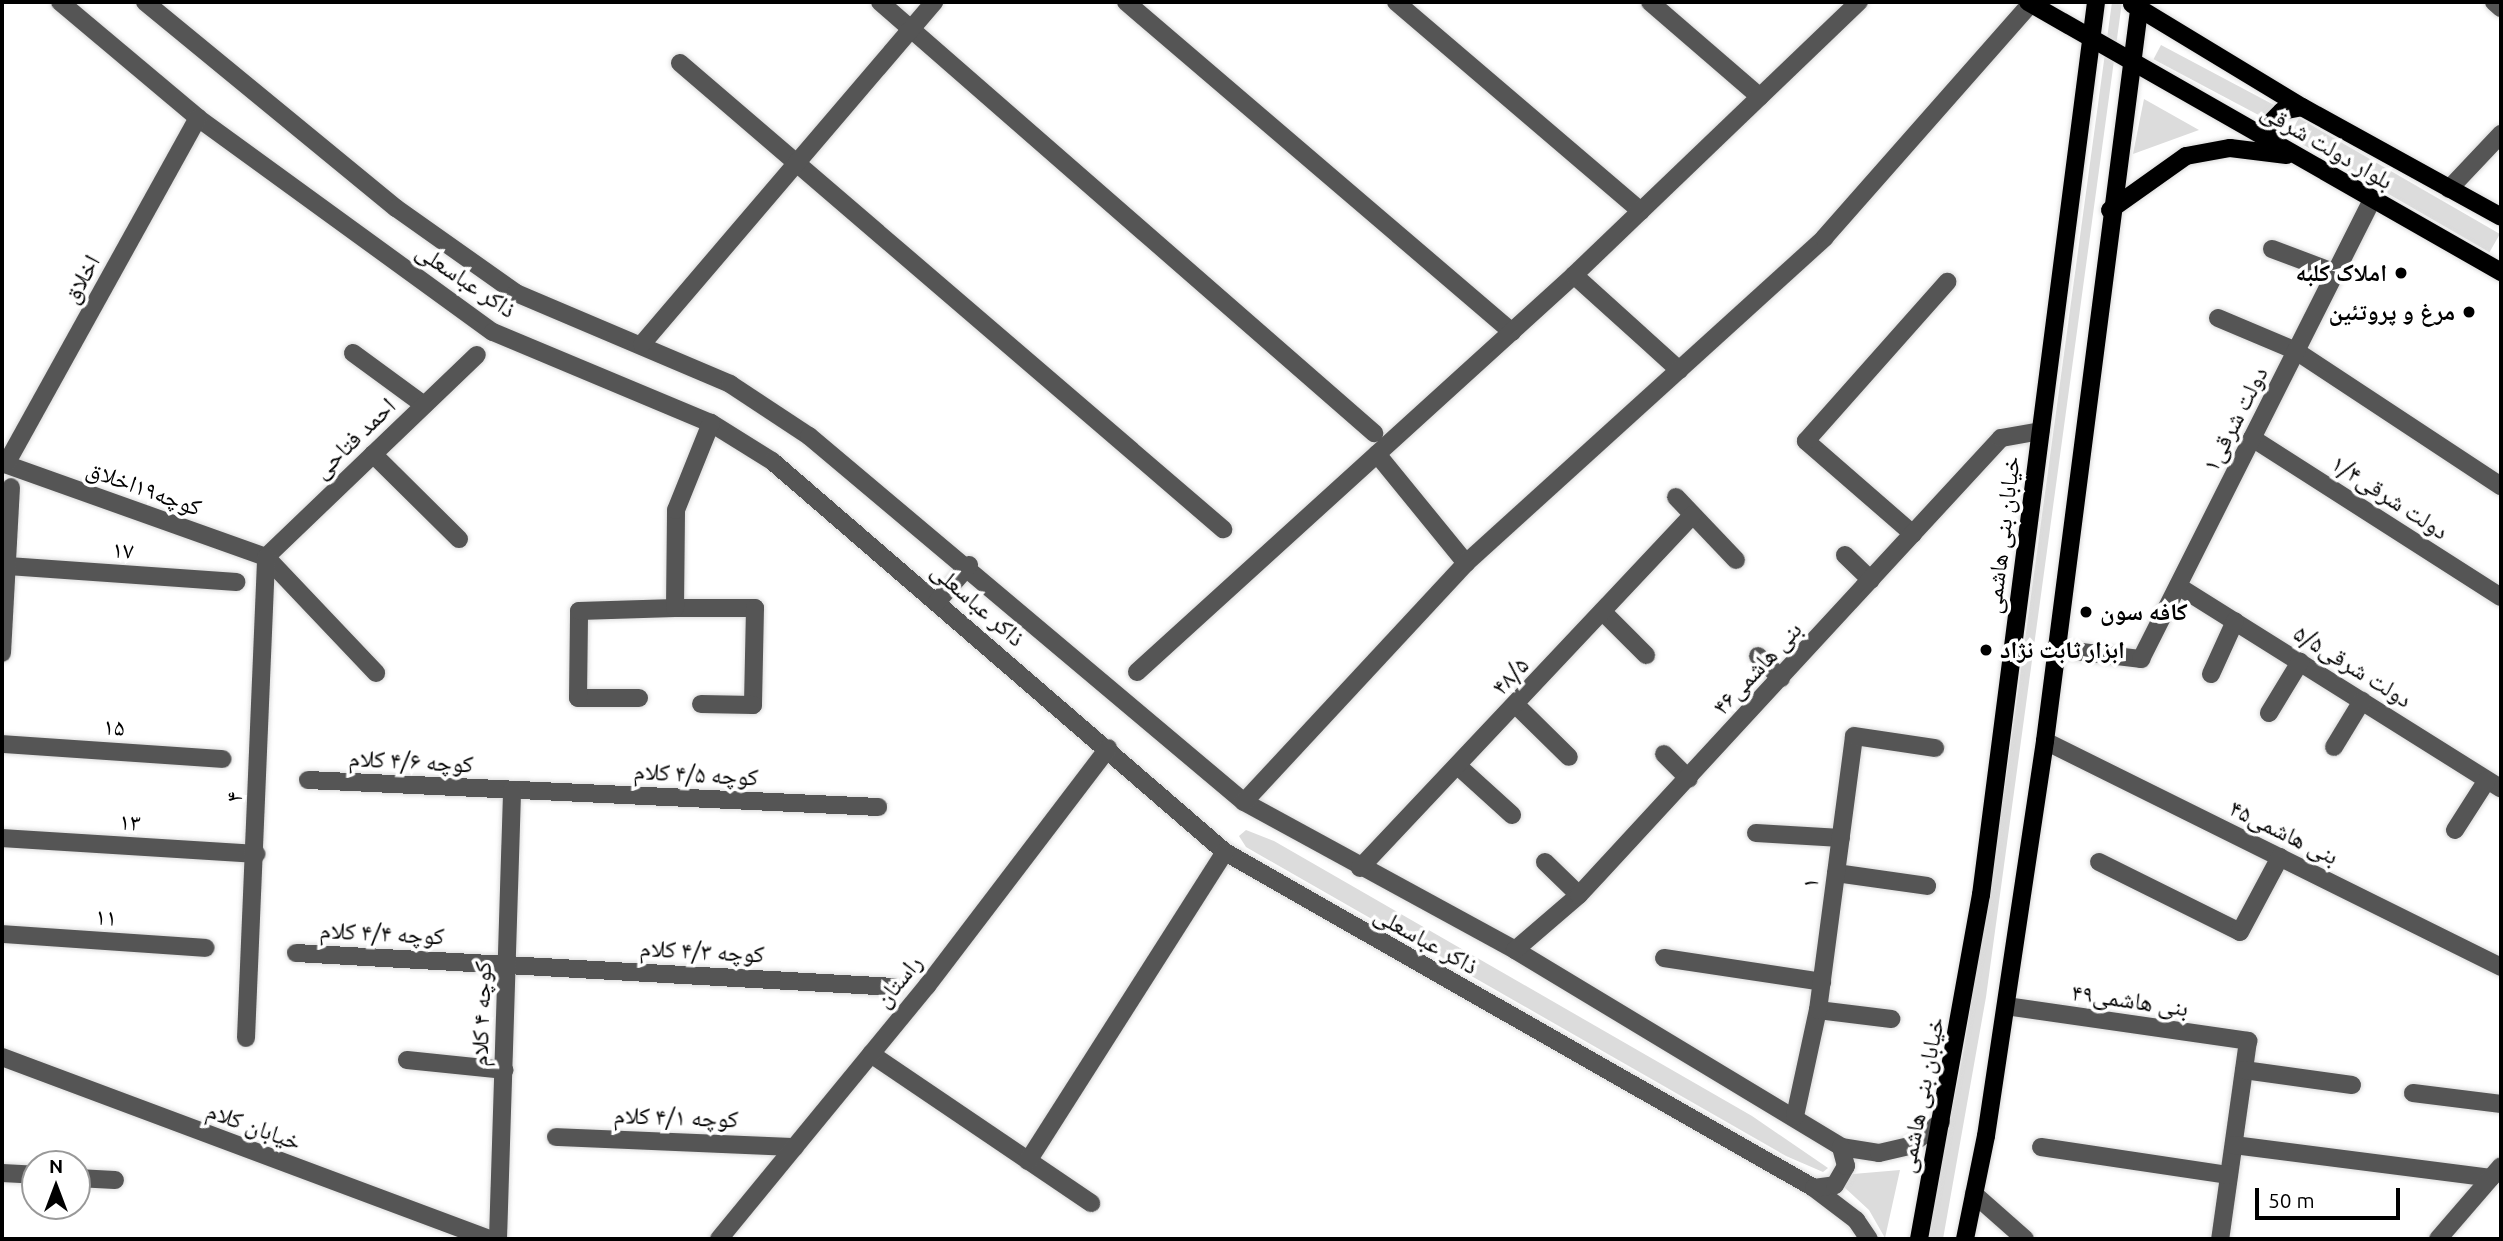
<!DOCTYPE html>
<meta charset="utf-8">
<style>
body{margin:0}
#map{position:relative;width:2503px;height:1241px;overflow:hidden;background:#fff;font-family:Ubuntu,"Noto Naskh Arabic",sans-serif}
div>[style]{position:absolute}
.green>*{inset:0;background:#dcdcdc;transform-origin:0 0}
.roads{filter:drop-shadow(0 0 2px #dbdbdb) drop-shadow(0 0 2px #dbdbdb)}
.minor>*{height:18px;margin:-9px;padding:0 9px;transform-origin:9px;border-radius:9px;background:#555}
.major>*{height:18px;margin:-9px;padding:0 9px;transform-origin:9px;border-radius:9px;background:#000}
.dots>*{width:19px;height:19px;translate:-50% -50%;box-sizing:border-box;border:4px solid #fff;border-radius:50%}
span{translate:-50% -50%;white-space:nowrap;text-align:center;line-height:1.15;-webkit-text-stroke:7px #fff;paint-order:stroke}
.street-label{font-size:24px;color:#000}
.poi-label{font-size:24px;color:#000;font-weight:700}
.right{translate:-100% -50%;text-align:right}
.left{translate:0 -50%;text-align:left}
.frame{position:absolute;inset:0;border:4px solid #000;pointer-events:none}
.north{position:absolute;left:21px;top:1150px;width:70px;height:70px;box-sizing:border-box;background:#fff;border:2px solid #999;border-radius:50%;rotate:0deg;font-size:19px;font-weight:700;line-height:28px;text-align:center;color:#000}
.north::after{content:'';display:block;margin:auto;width:24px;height:32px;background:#000;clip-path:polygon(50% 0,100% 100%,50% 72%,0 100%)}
.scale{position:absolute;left:2255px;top:1188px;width:145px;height:32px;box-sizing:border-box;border:4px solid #000;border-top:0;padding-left:9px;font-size:21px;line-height:24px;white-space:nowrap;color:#000;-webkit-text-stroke:5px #fff;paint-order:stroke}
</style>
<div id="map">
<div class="green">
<i style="clip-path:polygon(2112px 2px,2122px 2px,1986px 997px,1943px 1239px,1926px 1239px,1963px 1054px,2005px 786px)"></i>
<i style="left:2161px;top:45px;width:128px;height:16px;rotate:28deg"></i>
<i style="clip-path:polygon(2144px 99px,2199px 130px,2133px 154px)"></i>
<i style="left:2299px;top:118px;width:232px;height:21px;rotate:30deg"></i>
<i style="clip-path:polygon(1246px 830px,1274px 841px,1752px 1116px,1828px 1168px,1823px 1172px,1786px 1156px,1246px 847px,1239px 836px)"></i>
<i style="clip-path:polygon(1900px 1170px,1885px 1238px,1869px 1210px,1843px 1186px,1853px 1174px)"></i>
</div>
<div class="roads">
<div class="minor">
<i style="left:60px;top:2px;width:180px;rotate:40deg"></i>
<i style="left:198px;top:118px;width:364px;rotate:36deg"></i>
<i style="left:493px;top:332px;width:236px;rotate:22.7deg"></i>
<i style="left:711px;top:423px;width:72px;rotate:31.9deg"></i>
<i style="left:772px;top:461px;width:598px;rotate:40.8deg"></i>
<i style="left:1225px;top:852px;width:678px;rotate:29.7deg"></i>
<i style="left:1814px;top:1188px;width:53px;rotate:37.3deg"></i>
<i style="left:1856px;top:1220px;width:23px;rotate:56deg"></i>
<i style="left:145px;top:2px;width:325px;rotate:39.4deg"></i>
<i style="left:396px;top:208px;width:147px;rotate:35.3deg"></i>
<i style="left:516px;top:293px;width:233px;rotate:23deg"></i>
<i style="left:730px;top:384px;width:95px;rotate:33.4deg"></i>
<i style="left:809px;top:436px;width:568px;rotate:40.08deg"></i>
<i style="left:1244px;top:802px;width:309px;rotate:28.6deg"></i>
<i style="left:1515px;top:950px;width:381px;rotate:31.1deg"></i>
<i style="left:1841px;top:1147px;width:38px;rotate:9deg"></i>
<i style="left:1879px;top:1153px;width:31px;rotate:-13deg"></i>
<i style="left:1909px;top:1146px;width:40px;rotate:-37deg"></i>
<i style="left:880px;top:2px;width:656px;rotate:41.1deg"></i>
<i style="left:1126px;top:2px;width:508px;rotate:40.53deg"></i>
<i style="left:1396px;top:2px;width:322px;rotate:40.5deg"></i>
<i style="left:1650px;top:2px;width:145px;rotate:40.8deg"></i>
<i style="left:2494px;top:2px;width:9px;rotate:41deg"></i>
<i style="left:680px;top:63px;width:716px;rotate:40.64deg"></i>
<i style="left:2449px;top:189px;width:76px;rotate:-46.6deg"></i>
<i style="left:2272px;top:249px;width:68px;rotate:20.6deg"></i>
<i style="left:1574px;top:275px;width:142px;rotate:42.1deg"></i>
<i style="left:2218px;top:318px;width:85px;rotate:22.9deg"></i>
<i style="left:2296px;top:351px;width:245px;rotate:33.4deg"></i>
<i style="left:642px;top:344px;width:450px;rotate:-49.5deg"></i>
<i style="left:353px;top:353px;width:88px;rotate:36.2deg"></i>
<i style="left:2252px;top:438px;width:295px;rotate:32.6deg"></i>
<i style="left:373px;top:454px;width:121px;rotate:44.7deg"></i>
<i style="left:1377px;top:454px;width:141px;rotate:50.8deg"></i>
<i style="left:2px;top:463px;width:280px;rotate:19.6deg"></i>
<i style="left:266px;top:557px;width:160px;rotate:46.5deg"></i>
<i style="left:6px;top:464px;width:396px;rotate:-61deg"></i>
<i style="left:1676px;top:497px;width:87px;rotate:46.4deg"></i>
<i style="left:1913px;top:534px;width:142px;rotate:-139deg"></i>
<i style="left:1806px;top:441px;width:213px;rotate:-48.4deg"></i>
<i style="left:1845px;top:555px;width:36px;rotate:44deg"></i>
<i style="left:266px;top:557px;width:292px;rotate:-43.8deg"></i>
<i style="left:8px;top:566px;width:229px;rotate:4deg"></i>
<i style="left:2178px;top:586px;width:381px;rotate:32.1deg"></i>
<i style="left:937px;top:602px;width:49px;rotate:-49.1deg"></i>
<i style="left:675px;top:608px;width:80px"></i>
<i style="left:755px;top:608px;width:97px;rotate:91.2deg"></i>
<i style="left:753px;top:705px;width:52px;rotate:-178.9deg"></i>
<i style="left:1603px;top:612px;width:61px;rotate:45deg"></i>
<i style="left:2057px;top:649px;width:85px;rotate:6.8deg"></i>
<i style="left:2141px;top:659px;width:514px;rotate:-63.29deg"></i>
<i style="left:2px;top:653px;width:166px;rotate:-86.9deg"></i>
<i style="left:1758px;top:656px;width:32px;rotate:44deg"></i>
<i style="left:1137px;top:672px;width:590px;rotate:-42.25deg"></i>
<i style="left:1574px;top:275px;width:395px;rotate:-43.8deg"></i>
<i style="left:2211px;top:674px;width:58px;rotate:-65.6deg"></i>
<i style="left:639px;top:698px;width:61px;rotate:180deg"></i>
<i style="left:578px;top:698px;width:87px;rotate:-89.3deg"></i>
<i style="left:579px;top:611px;width:96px;rotate:-1.8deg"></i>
<i style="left:675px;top:608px;width:98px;rotate:-89.4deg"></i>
<i style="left:676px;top:510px;width:94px;rotate:-68.1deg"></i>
<i style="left:1516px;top:705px;width:74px;rotate:44.5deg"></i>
<i style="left:2269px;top:713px;width:60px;rotate:-58.7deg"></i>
<i style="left:2045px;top:741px;width:509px;rotate:26.36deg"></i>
<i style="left:2px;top:744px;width:221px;rotate:3.9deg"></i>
<i style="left:2334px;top:747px;width:54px;rotate:-58.7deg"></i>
<i style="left:1664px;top:754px;width:35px;rotate:45deg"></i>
<i style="left:1458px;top:766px;width:73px;rotate:42.2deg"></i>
<i style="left:308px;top:780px;width:571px;rotate:2.71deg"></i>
<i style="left:1244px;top:802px;width:326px;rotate:-47.1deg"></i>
<i style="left:1466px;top:563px;width:484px;rotate:-42.2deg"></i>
<i style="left:1824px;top:238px;width:313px;rotate:-48.6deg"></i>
<i style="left:2455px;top:830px;width:59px;rotate:-57.4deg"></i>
<i style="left:1756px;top:833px;width:85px;rotate:3.4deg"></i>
<i style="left:2px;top:838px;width:255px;rotate:3.6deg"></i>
<i style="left:1545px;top:862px;width:47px;rotate:44.1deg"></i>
<i style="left:2099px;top:862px;width:157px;rotate:26.4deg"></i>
<i style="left:2240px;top:932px;width:85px;rotate:-61.9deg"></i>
<i style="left:1360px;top:868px;width:485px;rotate:-46.7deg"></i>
<i style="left:1836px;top:873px;width:92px;rotate:8.1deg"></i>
<i style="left:2px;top:934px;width:204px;rotate:3.9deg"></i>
<i style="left:1515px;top:950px;width:84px;rotate:-40.7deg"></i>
<i style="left:1579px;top:895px;width:622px;rotate:-47.28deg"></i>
<i style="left:2001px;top:438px;width:40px;rotate:-10deg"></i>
<i style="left:296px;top:953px;width:599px;rotate:3.25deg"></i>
<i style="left:1664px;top:958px;width:160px;rotate:8.6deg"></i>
<i style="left:2006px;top:1006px;width:245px;rotate:8.2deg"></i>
<i style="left:2248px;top:1041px;width:200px;rotate:98deg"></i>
<i style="left:1818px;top:1010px;width:74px;rotate:7deg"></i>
<i style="left:246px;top:1038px;width:481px;rotate:-87.6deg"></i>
<i style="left:871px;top:1054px;width:266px;rotate:34.1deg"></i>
<i style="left:2px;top:1057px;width:520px;rotate:20.49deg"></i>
<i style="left:407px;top:1060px;width:98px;rotate:5.9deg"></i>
<i style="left:2244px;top:1070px;width:109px;rotate:7.9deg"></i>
<i style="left:2413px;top:1093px;width:89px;rotate:7.1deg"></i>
<i style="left:1795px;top:1116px;width:108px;rotate:-77.8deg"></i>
<i style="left:1818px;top:1010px;width:276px;rotate:-82.5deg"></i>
<i style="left:1854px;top:736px;width:82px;rotate:8.4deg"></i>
<i style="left:556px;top:1137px;width:239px;rotate:2.4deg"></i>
<i style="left:2234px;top:1145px;width:259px;rotate:7.3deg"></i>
<i style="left:2041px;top:1147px;width:190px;rotate:8.5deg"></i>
<i style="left:1028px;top:1161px;width:366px;rotate:-57.5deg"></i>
<i style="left:2px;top:1173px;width:33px;rotate:3deg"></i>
<i style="left:77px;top:1178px;width:38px;rotate:3deg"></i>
<i style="left:1814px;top:1188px;width:21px;rotate:-8deg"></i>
<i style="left:1835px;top:1185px;width:22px;rotate:-60deg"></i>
<i style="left:1846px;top:1166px;width:20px;rotate:-105deg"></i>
<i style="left:1974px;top:1194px;width:68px;rotate:41.4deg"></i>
<i style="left:498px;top:1239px;width:449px;rotate:-88.2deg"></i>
<i style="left:719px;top:1239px;width:328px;rotate:-50.6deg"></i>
<i style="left:927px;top:986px;width:299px;rotate:-52.7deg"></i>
<i style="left:2438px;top:1239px;width:96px;rotate:-49.2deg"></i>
</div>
<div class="major">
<i style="left:2028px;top:2px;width:545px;rotate:29.72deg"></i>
<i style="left:2132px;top:4px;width:199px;rotate:31.2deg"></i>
<i style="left:2302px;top:107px;width:227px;rotate:28.9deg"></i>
<i style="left:2277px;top:146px;width:8px;rotate:-150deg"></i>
<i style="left:2270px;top:142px;width:18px;rotate:-93deg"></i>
<i style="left:2269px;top:124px;width:18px;rotate:-45deg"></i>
<i style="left:2282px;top:111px;width:20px;rotate:-11deg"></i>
<i style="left:2110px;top:210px;width:93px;rotate:-35.4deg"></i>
<i style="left:2186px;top:156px;width:45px;rotate:-10.3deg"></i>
<i style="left:2230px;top:148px;width:57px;rotate:7deg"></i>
<i style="left:1919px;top:1239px;width:350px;rotate:-79.8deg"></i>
<i style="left:1981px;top:895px;width:900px;rotate:-82.66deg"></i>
<i style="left:1965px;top:1239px;width:105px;rotate:-78.5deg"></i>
<i style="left:1986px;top:1136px;width:399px;rotate:-81.5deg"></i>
<i style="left:2045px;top:741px;width:745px;rotate:-82.67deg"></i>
</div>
</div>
<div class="dots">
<i style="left:2401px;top:273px;background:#000"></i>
<i style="left:2469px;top:312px;background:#000"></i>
<i style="left:2086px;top:612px;background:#000"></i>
<i style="left:1986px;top:650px;background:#000"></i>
</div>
<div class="street-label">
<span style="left:2327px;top:146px;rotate:30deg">بلوار دولت شرقی</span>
<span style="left:81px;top:279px;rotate:-61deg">اخلاق</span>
<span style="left:466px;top:280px;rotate:34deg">ذاکر عباسعلی</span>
<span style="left:2235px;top:419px;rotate:-63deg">۱دولت شرقی</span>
<span style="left:354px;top:438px;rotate:-44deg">احمد فتاحی</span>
<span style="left:144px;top:488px;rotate:20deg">کوچه۱۹اخلاق</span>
<span style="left:2390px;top:497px;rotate:33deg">۱/۴دولت شرقی</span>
<span style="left:2002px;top:535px;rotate:-83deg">خیابان بنی هاشمی</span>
<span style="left:123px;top:550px;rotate:4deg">۱۷</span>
<span style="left:978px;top:604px;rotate:41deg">ذاکر عباسعلی</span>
<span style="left:2353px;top:666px;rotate:32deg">۵/۵دولت شرقی</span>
<span style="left:1757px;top:668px;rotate:-47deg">بنی هاشمی۴۶</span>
<span style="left:1510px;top:676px;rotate:-47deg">۴۸/۵</span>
<span style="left:114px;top:727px;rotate:4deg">۱۵</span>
<span style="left:411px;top:761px;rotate:3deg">کوچه ۴/۶ کلام</span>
<span style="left:696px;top:774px;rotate:3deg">کوچه ۴/۵ کلام</span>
<span style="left:234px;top:797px;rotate:-87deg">۴</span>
<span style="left:130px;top:822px;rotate:4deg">۱۳</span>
<span style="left:2284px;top:832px;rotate:26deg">بنی هاشمی۴۵</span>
<span style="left:1810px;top:883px;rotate:-82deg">۱</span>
<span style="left:106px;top:917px;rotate:4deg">۱۱</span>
<span style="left:382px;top:933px;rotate:3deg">کوچه ۴/۴ کلام</span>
<span style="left:1426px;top:940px;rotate:29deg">ذاکر عباسعلی</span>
<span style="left:702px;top:951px;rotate:3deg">کوچه ۴/۳ کلام</span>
<span style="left:898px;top:981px;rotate:-51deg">راستان</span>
<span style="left:2130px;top:1000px;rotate:8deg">بنی هاشمی۴۹</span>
<span style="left:481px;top:1014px;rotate:-88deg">کوچه ۴ کلام</span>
<span style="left:1921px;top:1095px;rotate:-79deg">خیابان بنی هاشمی</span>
<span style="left:676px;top:1117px;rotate:2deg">کوچه ۴/۱ کلام</span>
<span style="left:254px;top:1126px;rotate:20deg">خیابان کلام</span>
</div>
<div class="poi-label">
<span class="right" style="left:2387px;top:273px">املاک کلبه</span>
<span class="right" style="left:2455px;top:312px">مرغ و پروتئین</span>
<span class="left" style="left:2100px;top:612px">کافه سون</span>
<span class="left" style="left:2000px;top:650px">ابزار ثابت نژاد</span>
</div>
<div class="frame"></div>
<div class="north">N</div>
<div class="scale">50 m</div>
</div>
